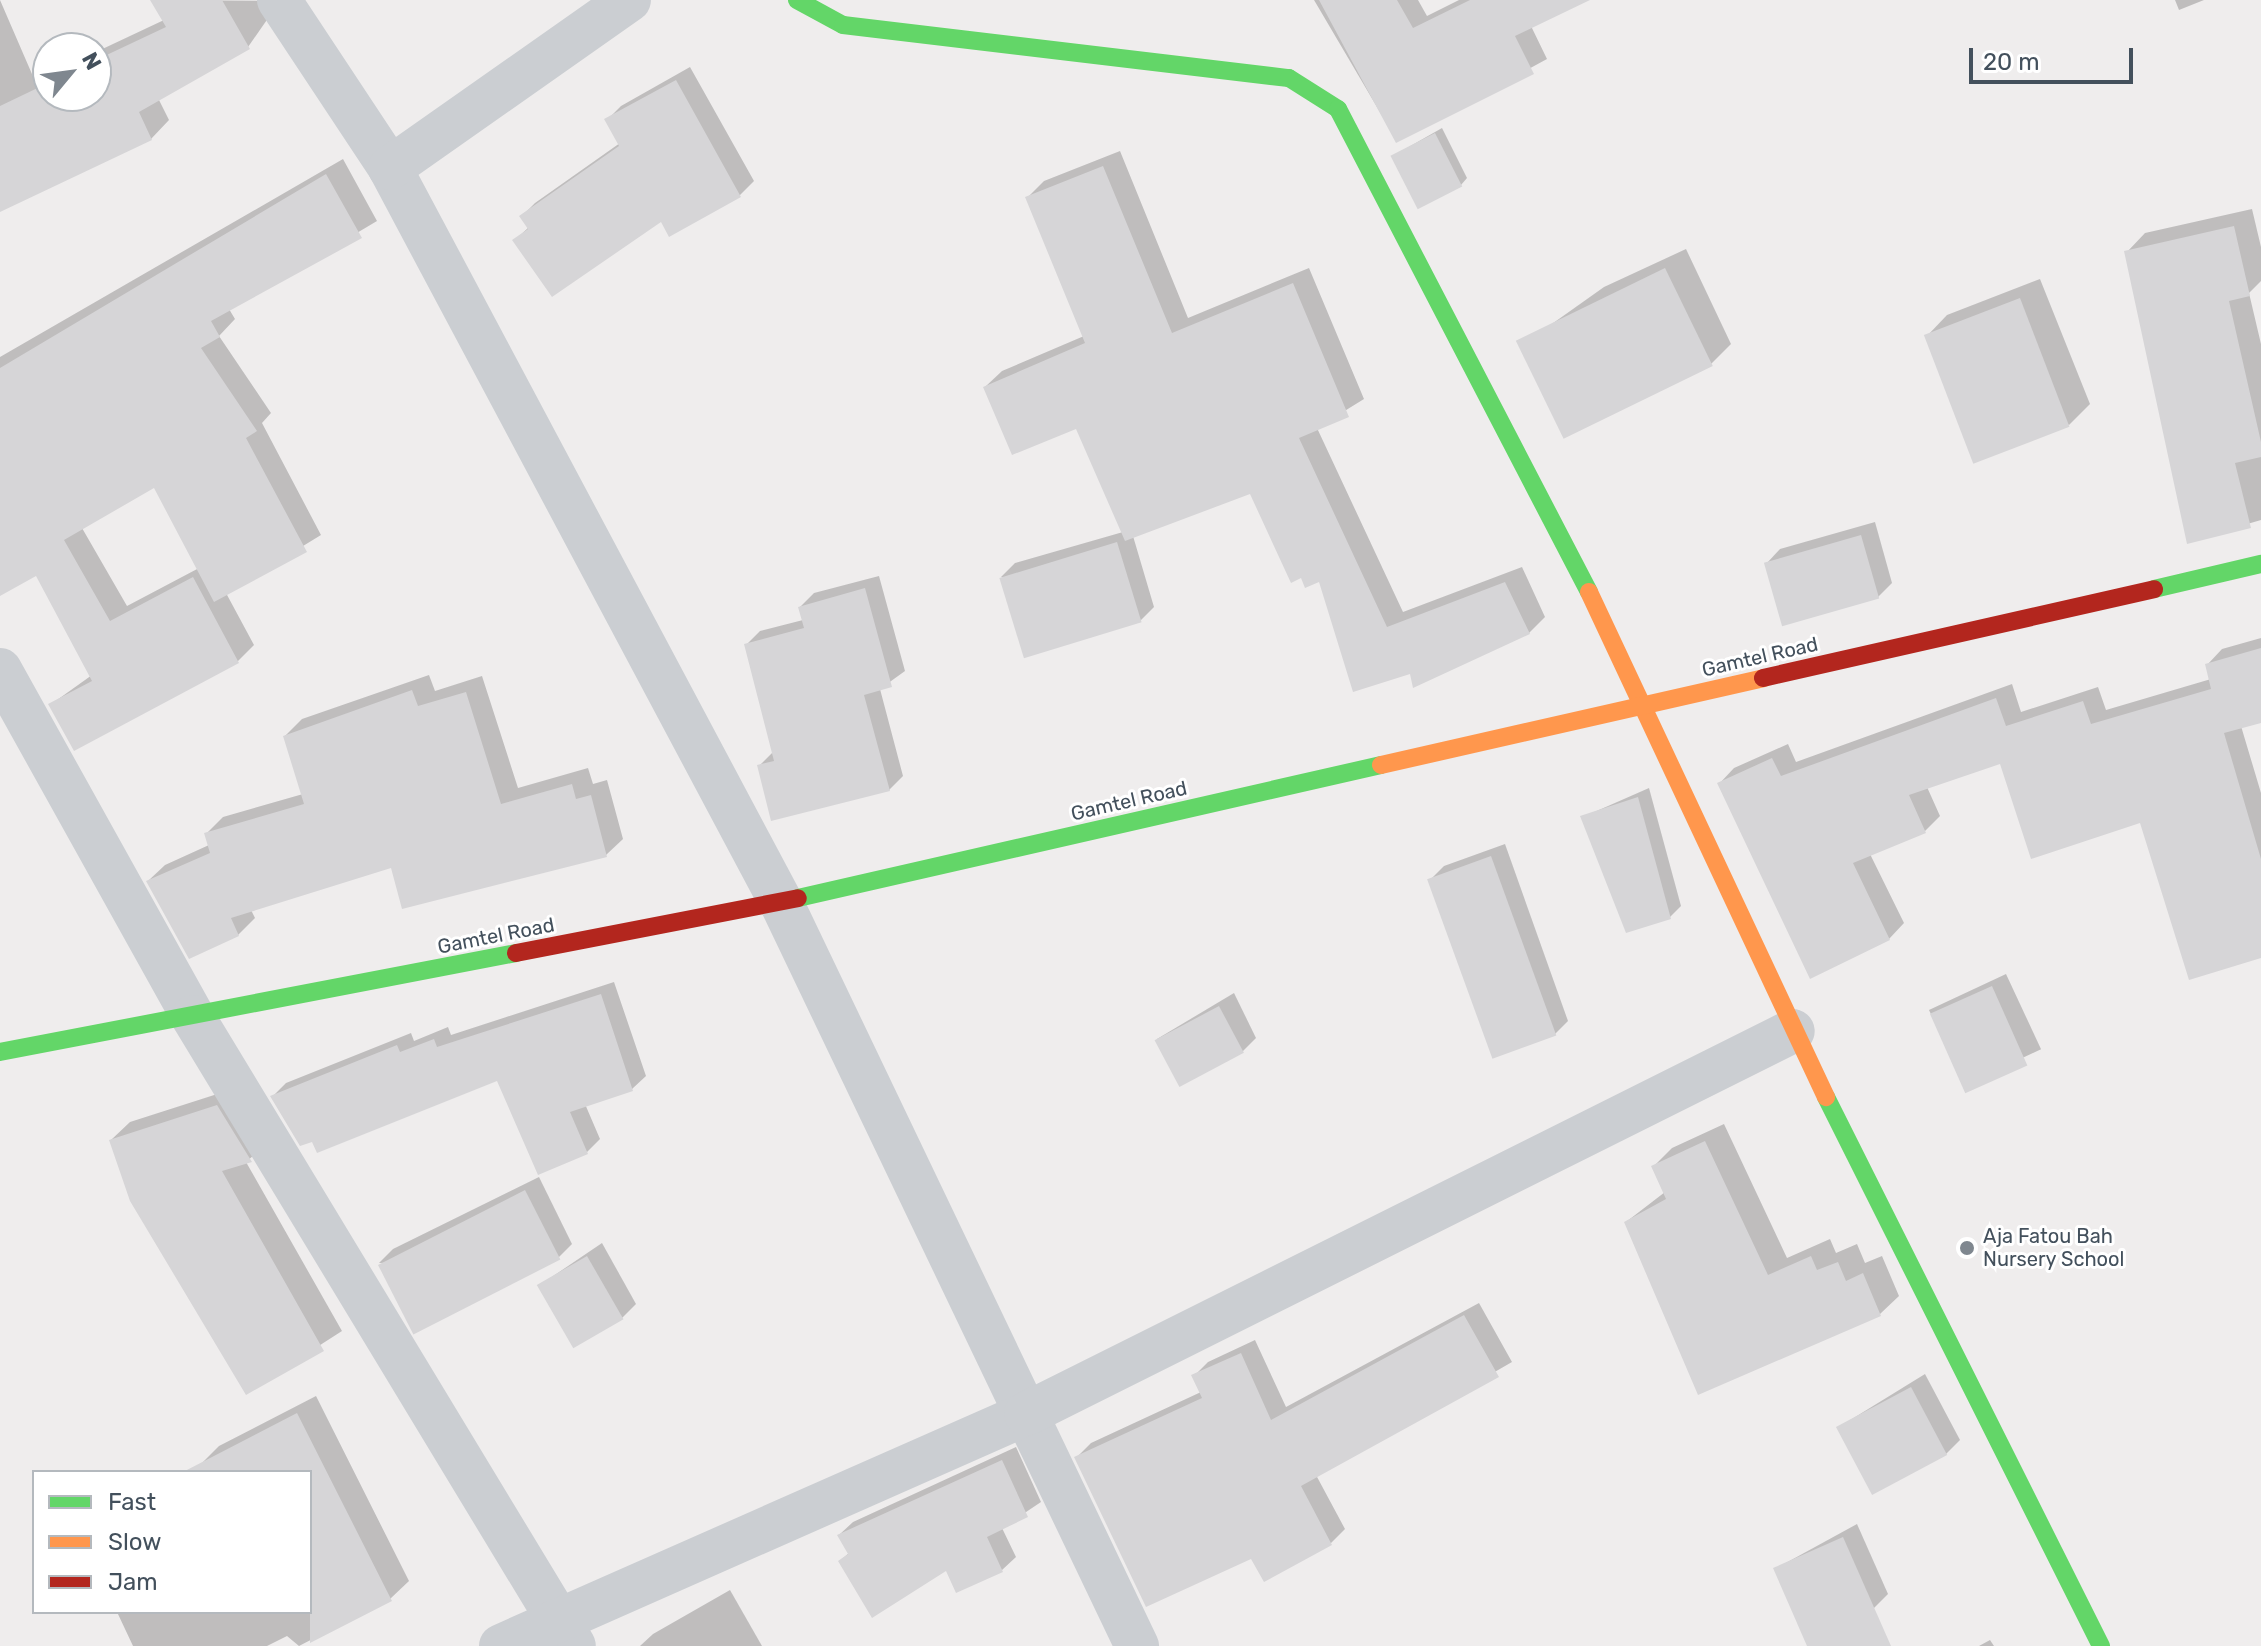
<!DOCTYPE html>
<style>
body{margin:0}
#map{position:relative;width:2261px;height:1646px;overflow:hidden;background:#efeded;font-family:Rubik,sans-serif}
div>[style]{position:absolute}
.shadow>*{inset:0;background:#0003;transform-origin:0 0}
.building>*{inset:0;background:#d6d5d7;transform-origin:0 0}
.street>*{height:44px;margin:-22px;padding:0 22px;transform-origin:22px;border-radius:22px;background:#cbced2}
.fast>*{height:18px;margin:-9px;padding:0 9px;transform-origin:9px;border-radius:9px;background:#63d668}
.slow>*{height:18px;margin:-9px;padding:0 9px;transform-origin:9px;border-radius:9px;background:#ff974d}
.jam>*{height:18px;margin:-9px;padding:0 9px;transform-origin:9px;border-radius:9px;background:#b3261e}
.dots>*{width:22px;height:22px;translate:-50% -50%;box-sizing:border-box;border:4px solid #fff;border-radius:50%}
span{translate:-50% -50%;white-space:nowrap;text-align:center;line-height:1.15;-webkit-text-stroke:6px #fff;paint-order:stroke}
.street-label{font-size:20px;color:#43505c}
.poi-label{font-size:20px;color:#43505c}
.left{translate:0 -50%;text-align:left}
.legend{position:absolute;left:32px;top:1470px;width:280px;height:144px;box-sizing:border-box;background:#fff;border:2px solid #b4b9be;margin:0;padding:10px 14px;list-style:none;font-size:24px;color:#43505c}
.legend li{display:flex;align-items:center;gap:16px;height:40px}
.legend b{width:40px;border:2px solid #b4b9be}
.north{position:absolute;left:32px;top:32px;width:80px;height:80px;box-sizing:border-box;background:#fff;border:2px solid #b4b9be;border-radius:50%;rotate:61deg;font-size:22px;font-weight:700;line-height:32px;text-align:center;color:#43505c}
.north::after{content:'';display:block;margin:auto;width:28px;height:36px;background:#7f878f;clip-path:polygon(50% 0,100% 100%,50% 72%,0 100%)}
.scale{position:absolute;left:1969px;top:48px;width:164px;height:36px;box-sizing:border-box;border:4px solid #43505c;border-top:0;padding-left:10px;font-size:24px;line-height:28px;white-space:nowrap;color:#43505c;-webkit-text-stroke:6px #fff;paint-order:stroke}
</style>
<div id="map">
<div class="shadow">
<i style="clip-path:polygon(0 0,35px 81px,48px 75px,48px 96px,96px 96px,96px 52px,164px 20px,152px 0,280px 1px,248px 47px,158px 98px,169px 120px,151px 139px,0 210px)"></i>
<i style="clip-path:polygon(1314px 0,1418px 0,1427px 16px,1459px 0,1553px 0,1531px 26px,1547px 59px,1397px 141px)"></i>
<i style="clip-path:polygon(2175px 0,2204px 0,2179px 10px)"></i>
<i style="clip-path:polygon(690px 67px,754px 181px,740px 195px,662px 219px,515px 240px,529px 227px,522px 216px,535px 203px,620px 143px,607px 120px,621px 106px)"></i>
<i style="clip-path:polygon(1442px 128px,1467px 178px,1461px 185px,1393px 156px)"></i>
<i style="clip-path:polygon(1120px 151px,1188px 318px,1309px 268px,1364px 399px,1317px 428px,1403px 612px,1522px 567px,1545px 617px,1529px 633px,1411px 672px,1320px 579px,1251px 492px,1133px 536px,1154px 607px,1140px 621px,1001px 577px,1015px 563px,1123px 532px,1077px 427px,985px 387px,1002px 371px,1084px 336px,1028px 197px,1044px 181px)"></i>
<i style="clip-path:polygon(evenodd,343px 159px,377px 221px,229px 309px,235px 319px,219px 336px,271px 413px,262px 423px,321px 535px,226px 593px,254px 645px,238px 661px,50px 705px,92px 675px,37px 573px,0 594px,0 357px,343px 159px,155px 485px,199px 568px,127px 606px,82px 528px,155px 485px)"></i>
<i style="clip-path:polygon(2252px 209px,2261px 247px,2261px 281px,2249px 293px,2261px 344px,2261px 520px,2189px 541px,2127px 252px,2145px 233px)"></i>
<i style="clip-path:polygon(1686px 249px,1731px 344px,1711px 364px,1521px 346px,1604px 287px)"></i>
<i style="clip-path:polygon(2040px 279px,2090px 404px,2069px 425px,1927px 336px,1947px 315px)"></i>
<i style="clip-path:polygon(1875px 522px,1892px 583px,1878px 597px,1766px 564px,1780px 549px)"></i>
<i style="clip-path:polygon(879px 576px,905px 671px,880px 689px,903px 776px,889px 790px,759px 766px,773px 752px,746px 645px,760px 631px,803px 620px,800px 607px,814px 593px)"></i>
<i style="clip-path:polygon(2261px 638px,2261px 721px,2241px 726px,2261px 793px,2261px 956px,2141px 821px,2002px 762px,1927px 787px,1940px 816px,1925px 831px,1870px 854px,1904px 923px,1889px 939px,1719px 784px,1734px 768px,1788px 744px,1796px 762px,2012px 684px,2021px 712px,2098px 687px,2106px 710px,2211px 679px,2207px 665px,2222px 649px)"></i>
<i style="clip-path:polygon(429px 675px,435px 691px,482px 676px,518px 788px,588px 768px,593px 784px,607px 780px,623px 839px,606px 855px,392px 865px,251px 910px,255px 918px,238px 935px,148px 881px,165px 865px,209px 845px,206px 834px,223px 817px,303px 794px,285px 736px,302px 719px)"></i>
<i style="clip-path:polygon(1649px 788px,1681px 906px,1670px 917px,1583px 817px)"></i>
<i style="clip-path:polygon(1505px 844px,1568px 1021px,1554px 1035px,1430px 880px,1444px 866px)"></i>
<i style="left:2006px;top:974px;width:83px;height:85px;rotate:65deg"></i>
<i style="clip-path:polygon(614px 982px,646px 1076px,632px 1089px,585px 1104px,600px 1139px,587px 1152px,498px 1079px,313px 1140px,273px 1096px,286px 1083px,411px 1033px,414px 1041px,448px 1027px,451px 1035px)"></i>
<i style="clip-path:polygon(1234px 993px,1256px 1038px,1242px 1052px,1157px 1039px)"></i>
<i style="clip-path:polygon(236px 1088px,269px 1142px,246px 1162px,342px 1331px,247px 1392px,111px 1140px,130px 1122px)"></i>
<i style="clip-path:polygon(1724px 1124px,1787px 1258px,1830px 1239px,1836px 1253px,1857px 1244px,1865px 1263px,1882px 1256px,1899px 1296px,1880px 1314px,1699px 1393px,1626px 1222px,1665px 1192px,1653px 1167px,1672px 1148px)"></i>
<i style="clip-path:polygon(539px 1177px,572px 1244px,558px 1258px,379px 1263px,393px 1249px)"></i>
<i style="clip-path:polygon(602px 1243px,636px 1304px,622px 1318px,540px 1285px)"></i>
<i style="clip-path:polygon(1479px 1303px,1512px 1362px,1316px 1475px,1345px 1529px,1331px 1543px,1252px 1556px,1077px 1457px,1091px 1443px,1201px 1392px,1194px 1376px,1208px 1362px,1255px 1340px,1286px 1407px)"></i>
<i style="clip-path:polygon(1925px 1374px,1960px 1440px,1946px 1454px,1839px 1427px)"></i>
<i style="clip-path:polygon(316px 1396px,409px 1581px,390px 1599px,299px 1646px,287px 1636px,267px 1646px,133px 1646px,117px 1612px,310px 1612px,310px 1472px,204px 1472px,200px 1465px,219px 1446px)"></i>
<i style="clip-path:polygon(1016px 1447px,1041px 1502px,1002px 1528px,1016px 1557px,1002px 1570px,840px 1561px,850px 1552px,839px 1535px,853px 1522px)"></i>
<i style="clip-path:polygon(1857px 1524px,1888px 1594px,1874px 1608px,1775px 1569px)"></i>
<i style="clip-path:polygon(730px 1590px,762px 1646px,640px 1646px,653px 1634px)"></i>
<i style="clip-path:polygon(1990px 1640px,1994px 1646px,1979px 1646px)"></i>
</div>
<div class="building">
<i style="clip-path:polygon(150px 0,222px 0,250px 49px,139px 112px,152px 140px,0 212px,0 106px,48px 83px,48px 96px,96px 96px,96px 60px,166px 27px)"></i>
<i style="clip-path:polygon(1319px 0,1397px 0,1413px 28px,1470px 0,1590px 0,1515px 36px,1534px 74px,1396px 143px)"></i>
<i style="clip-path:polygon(676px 80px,741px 197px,669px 237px,661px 222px,552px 297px,512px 240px,528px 229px,519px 216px,619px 146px,604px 119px)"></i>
<i style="left:1435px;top:133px;width:60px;height:50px;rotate:63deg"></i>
<i style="clip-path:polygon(1103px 166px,1172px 333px,1293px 283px,1349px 417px,1299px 438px,1387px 627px,1505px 582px,1530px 634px,1413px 688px,1410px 674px,1353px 692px,1319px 582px,1305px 588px,1301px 578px,1291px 583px,1250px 494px,1125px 541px,1076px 429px,1012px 455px,983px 387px,1085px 343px,1025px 197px)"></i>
<i style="clip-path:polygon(326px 174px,362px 238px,211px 321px,220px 337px,201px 348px,257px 431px,246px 438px,307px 552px,214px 602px,154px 488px,64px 540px,110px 621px,193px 577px,239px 663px,74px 751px,48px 704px,92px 681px,36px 576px,0 596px,0 368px)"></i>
<i style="clip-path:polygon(2234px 226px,2250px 296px,2229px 301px,2261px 442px,2261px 457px,2235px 463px,2251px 528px,2187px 544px,2124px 251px)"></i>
<i style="left:1665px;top:268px;width:109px;height:166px;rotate:64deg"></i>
<i style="left:2020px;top:298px;width:138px;height:103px;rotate:69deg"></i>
<i style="left:1861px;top:535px;width:66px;height:101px;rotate:74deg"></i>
<i style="left:1117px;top:542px;width:84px;height:123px;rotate:73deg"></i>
<i style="clip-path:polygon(865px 588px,892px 687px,864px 695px,890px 791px,771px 821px,757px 765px,774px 761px,744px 644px,804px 628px,798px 607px)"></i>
<i style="clip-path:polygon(2261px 648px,2261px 723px,2224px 733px,2261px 859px,2261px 958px,2189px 980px,2140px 823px,2031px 859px,2000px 764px,1909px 795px,1926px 833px,1853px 863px,1890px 940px,1810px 979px,1717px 783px,1772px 758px,1781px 776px,1996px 698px,2006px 726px,2083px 701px,2091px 724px,2211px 689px,2205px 664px)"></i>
<i style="clip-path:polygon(412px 690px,418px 706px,466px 692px,501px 804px,572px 784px,576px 799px,591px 795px,607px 857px,402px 909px,391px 868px,231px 918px,239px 936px,189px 959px,146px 881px,210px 853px,204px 833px,304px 804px,283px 736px)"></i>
<i style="clip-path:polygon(1638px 797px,1671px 919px,1626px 933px,1580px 816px)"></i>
<i style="left:1491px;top:856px;width:191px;height:68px;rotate:70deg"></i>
<i style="left:1992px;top:986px;width:87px;height:68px;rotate:66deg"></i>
<i style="clip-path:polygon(601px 994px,633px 1091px,570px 1112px,588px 1154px,538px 1175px,497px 1081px,317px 1153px,312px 1142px,300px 1146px,270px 1096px,397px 1045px,400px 1052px,434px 1039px,437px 1047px)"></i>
<i style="left:1219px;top:1006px;width:53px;height:73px;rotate:62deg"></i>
<i style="clip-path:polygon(217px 1105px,252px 1162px,222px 1171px,324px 1351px,246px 1395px,130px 1201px,109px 1140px)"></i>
<i style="clip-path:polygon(1705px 1141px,1768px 1275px,1811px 1256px,1817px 1270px,1838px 1262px,1846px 1281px,1863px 1273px,1881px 1316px,1698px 1395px,1624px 1222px,1666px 1199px,1651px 1166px)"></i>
<i style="left:525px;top:1190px;width:78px;height:165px;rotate:63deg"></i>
<i style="left:587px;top:1256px;width:73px;height:58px;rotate:60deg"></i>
<i style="clip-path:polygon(1464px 1315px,1499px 1377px,1301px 1486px,1332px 1545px,1264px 1582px,1251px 1559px,1146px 1607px,1074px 1457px,1202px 1398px,1191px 1375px,1241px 1353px,1271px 1420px)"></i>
<i style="left:1911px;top:1387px;width:77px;height:85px;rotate:62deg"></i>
<i style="clip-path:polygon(297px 1413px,392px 1601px,310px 1643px,310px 1472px,183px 1472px)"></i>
<i style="clip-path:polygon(1002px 1460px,1028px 1517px,987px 1537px,1003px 1572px,956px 1593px,946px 1571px,872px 1618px,838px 1561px,848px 1554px,837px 1535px)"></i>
<i style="clip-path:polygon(1843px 1537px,1891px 1646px,1807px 1646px,1773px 1568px)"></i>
</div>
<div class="street">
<i style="left:279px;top:0;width:201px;rotate:56.5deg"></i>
<i style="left:390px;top:168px;width:832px;rotate:61.96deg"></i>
<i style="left:781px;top:902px;width:825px;rotate:64.43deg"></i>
<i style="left:390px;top:168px;width:292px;rotate:-35.1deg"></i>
<i style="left:0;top:670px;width:397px;rotate:60.9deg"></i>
<i style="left:193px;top:1017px;width:735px;rotate:58.8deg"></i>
<i style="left:501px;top:1646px;width:574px;rotate:-23.84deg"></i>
<i style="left:1026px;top:1414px;width:857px;rotate:-26.54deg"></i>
</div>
<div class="fast">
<i style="left:797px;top:0;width:52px;rotate:28.5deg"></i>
<i style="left:843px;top:25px;width:449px;rotate:6.8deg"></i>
<i style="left:1289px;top:78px;width:58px;rotate:32.3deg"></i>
<i style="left:1338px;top:109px;width:544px;rotate:62.54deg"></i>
<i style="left:2154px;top:589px;width:110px;rotate:-13.2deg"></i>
<i style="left:798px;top:898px;width:598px;rotate:-12.85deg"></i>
<i style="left:0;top:1052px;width:525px;rotate:-10.86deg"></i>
<i style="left:1826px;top:1097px;width:614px;rotate:63.39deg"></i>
</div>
<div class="slow">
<i style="left:1589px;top:592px;width:558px;rotate:64.86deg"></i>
<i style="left:1381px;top:765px;width:392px;rotate:-12.8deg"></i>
</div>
<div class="jam">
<i style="left:1763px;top:678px;width:401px;rotate:-12.8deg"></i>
<i style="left:516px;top:953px;width:287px;rotate:-11deg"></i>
</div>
<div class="dots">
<i style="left:1967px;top:1248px;background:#7f878f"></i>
</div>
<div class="street-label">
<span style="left:1760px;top:657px;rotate:-13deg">Gamtel Road</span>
<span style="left:1129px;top:801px;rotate:-13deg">Gamtel Road</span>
<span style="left:496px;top:936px;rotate:-11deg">Gamtel Road</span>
</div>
<div class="poi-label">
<span class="left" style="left:1983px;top:1248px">Aja Fatou Bah<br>Nursery School</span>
</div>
<ul class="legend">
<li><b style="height:10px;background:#63d668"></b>Fast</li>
<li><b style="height:10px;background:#ff974d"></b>Slow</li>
<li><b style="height:10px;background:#b3261e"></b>Jam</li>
</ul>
<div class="north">N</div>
<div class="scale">20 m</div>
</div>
